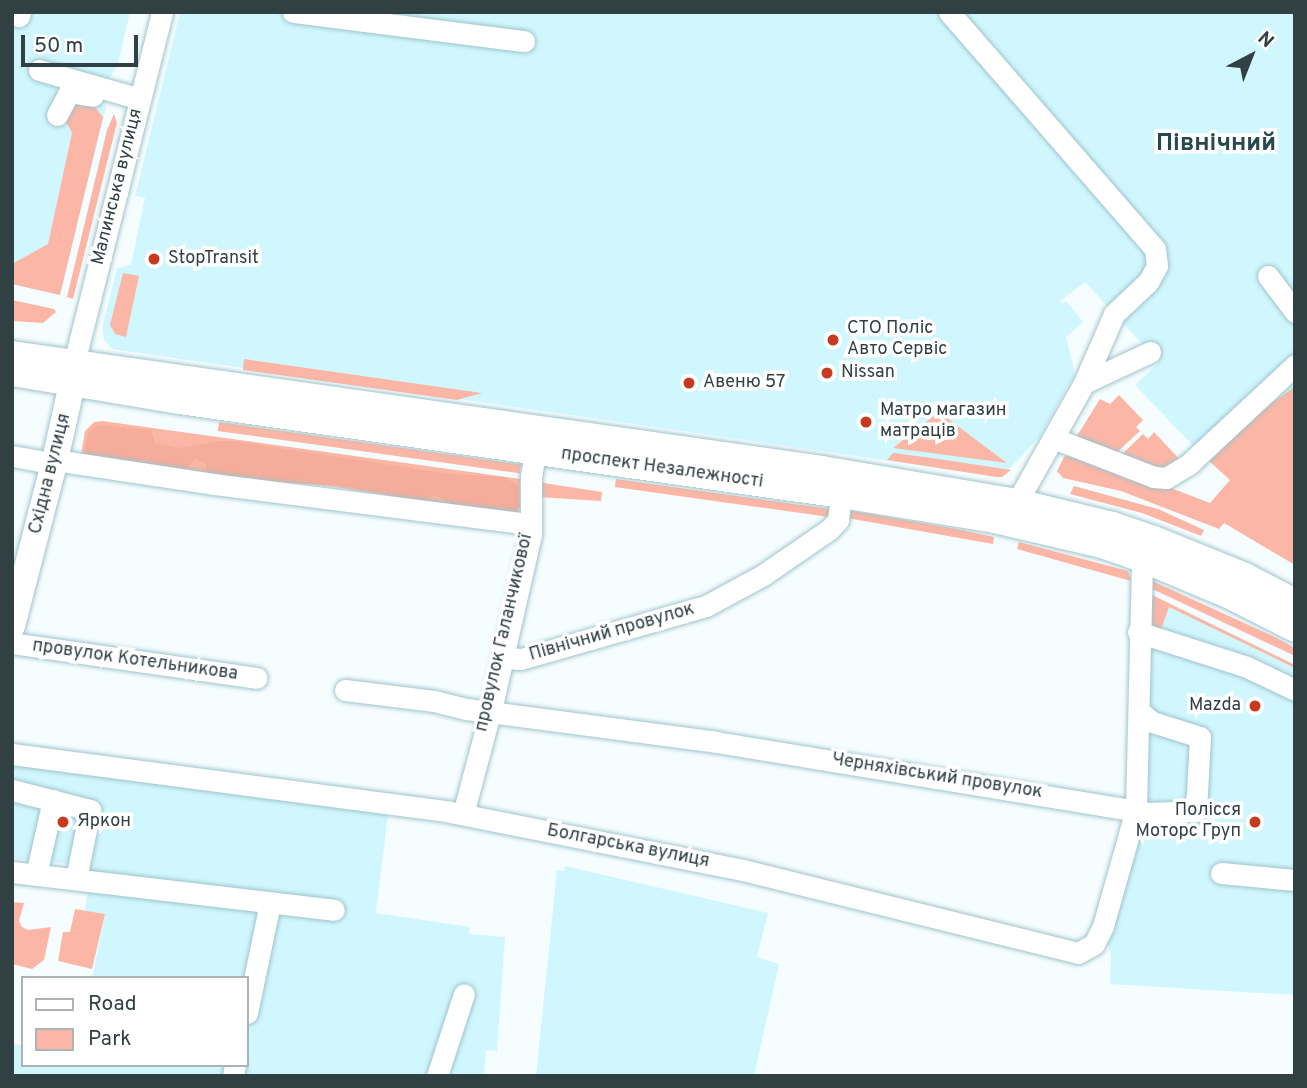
<!DOCTYPE html>
<meta charset="utf-8">
<style>
body{margin:0}
#map{position:relative;width:1307px;height:1088px;overflow:hidden;background:#f6fdff;font-family:Overpass,sans-serif}
div>[style]{position:absolute}
.built>*{inset:0;background:#d1f7fe}
.green>*{inset:0;background:#fcb6a5;transform-origin:0 0}
.forest>*{inset:0;background:#f6ac9a}
.roads{filter:drop-shadow(0 0 2px #9fc4cb) drop-shadow(0 0 2px #9fc4cb)}
.minor>*{height:21px;margin:-10.5px;padding:0 10.5px;transform-origin:10.5px;border-radius:10.5px;background:#fff}
.major>*{height:26px;margin:-13px;padding:0 13px;transform-origin:13px;border-radius:13px;background:#fff}
.rail>*{height:4.5px;margin-top:-2.25px;transform-origin:0;background:repeating-linear-gradient(90deg,#7c888a 0 3.5px,transparent 0 10.5px)}
.dots>*{width:19px;height:19px;translate:-50% -50%;box-sizing:border-box;border:4px solid #fff;border-radius:50%}
span{translate:-50% -50%;white-space:nowrap;text-align:center;line-height:1.15;-webkit-text-stroke:7px #fff;paint-order:stroke}
.street-label{font-size:18px;color:#314043}
.poi-label{font-size:18px;color:#314043}
.left{translate:0 -50%;text-align:left}
.right{translate:-100% -50%;text-align:right}
.district-label{font-size:24px;color:#27484e;font-weight:700}
.frame{position:absolute;inset:0;border:14px solid #314043;pointer-events:none}
.legend{position:absolute;left:21px;top:976px;width:228px;height:91px;box-sizing:border-box;background:#fff;border:2px solid #adb3b4;margin:0;padding:9px 12px;list-style:none;font-size:21px;color:#314043}
.legend li{display:flex;align-items:center;gap:14px;height:35px}
.legend b{width:35px;border:2px solid #adb3b4}
.north{position:absolute;left:1216px;top:21px;width:70px;height:70px;-webkit-text-stroke:5px #fff;paint-order:stroke;rotate:42deg;font-size:19px;font-weight:700;line-height:28px;text-align:center;color:#314043}
.north::after{content:'';display:block;margin:auto;width:24px;height:32px;background:#314043;clip-path:polygon(50% 0,100% 100%,50% 72%,0 100%)}
.scale{position:absolute;left:21px;top:35px;width:117px;height:32px;box-sizing:border-box;border:4px solid #314043;border-top:0;padding-left:9px;font-size:21px;line-height:24px;white-space:nowrap;color:#314043;-webkit-text-stroke:5px #fff;paint-order:stroke}
</style>
<div id="map">
<div class="built">
<i style="clip-path:polygon(12px 12px,130px 12px,118px 64px,111px 76px,107px 79px,53px 82px,57px 92px,98px 101px,106px 107px,60px 295px,12px 284px)"></i>
<i style="clip-path:polygon(180px 12px,1295px 12px,1295px 535px,1209px 461px,1202px 468px,1205px 458px,1135px 385px,1159px 362px,1085px 282px,1060px 301px,1062px 304px,1066px 301px,1083px 322px,1066px 337px,1075px 373px,1041px 435px,1002px 477px,112px 349px,104px 339px,102px 328px,117px 268px,131px 265px,145px 198px,135px 196px)"></i>
<i style="clip-path:polygon(1148px 593px,1295px 665px,1295px 995px,1110px 984px,1111px 952px,1106px 940px,1136px 838px)"></i>
<i style="clip-path:polygon(12px 763px,388px 814px,376px 913px,470px 927px,469px 934px,505px 937px,497px 1051px,486px 1050px,484px 1076px,12px 1076px,12px 1043px,23px 1046px,23px 1065px,247px 1065px,247px 978px,92px 978px,105px 914px,85px 911px,91px 866px,12px 858px)"></i>
<i style="clip-path:polygon(565px 866px,768px 913px,757px 957px,779px 964px,754px 1076px,536px 1076px,557px 870px,564px 871px)"></i>
</div>
<div class="green">
<i style="clip-path:polygon(69px 100px,94px 106px,103px 117px,60px 295px,12px 284px,12px 264px,48px 244px,72px 133px,63px 116px)"></i>
<i style="clip-path:polygon(114px 114px,117px 123px,73px 299px,67px 297px,107px 130px)"></i>
<i style="clip-path:polygon(123px 273px,139px 276px,126px 337px,115px 334px,110px 325px)"></i>
<i style="clip-path:polygon(12px 300px,54px 309px,56px 312px,43px 323px,12px 321px)"></i>
<i style="clip-path:polygon(244px 359px,482px 393px,457px 400px,243px 370px)"></i>
<i style="clip-path:polygon(1295px 387px,1295px 565px,1224px 523px,1219px 529px,1121px 491px,1063px 478px,1057px 471px,1064px 457px,1074px 451px,1210px 503px,1230px 480px,1209px 461px,1202px 468px,1201px 464px,1256px 414px)"></i>
<i style="clip-path:polygon(1119px 395px,1143px 420px,1136px 427px,1140px 431px,1113px 456px,1075px 439px,1100px 399px,1110px 404px)"></i>
<i style="clip-path:polygon(939px 412px,1007px 463px,893px 448px)"></i>
<i style="clip-path:polygon(102px 421px,520px 479px,520px 507px,518px 512px,468px 509px,336px 487px,80px 461px,85px 431px,94px 422px)"></i>
<i style="left:219px;top:422px;width:305px;height:9px;rotate:8deg"></i>
<i style="clip-path:polygon(1154px 432px,1182px 462px,1170px 471px,1118px 458px,1143px 434px,1148px 439px)"></i>
<i style="clip-path:polygon(893px 453px,932px 458px,1011px 470px,1002px 477px,996px 477px,887px 460px)"></i>
<i style="left:616px;top:479px;width:218px;height:8px;rotate:8deg"></i>
<i style="clip-path:polygon(537px 482px,602px 492px,601px 501px,538px 497px)"></i>
<i style="clip-path:polygon(1074px 486px,1158px 509px,1204px 530px,1201px 536px,1142px 513px,1070px 494px)"></i>
<i style="clip-path:polygon(847px 510px,957px 529px,994px 537px,993px 544px,847px 518px)"></i>
<i style="clip-path:polygon(1019px 542px,1128px 571px,1131px 581px,1017px 549px)"></i>
<i style="clip-path:polygon(1148px 579px,1275px 637px,1295px 648px,1295px 656px,1148px 587px)"></i>
<i style="clip-path:polygon(1148px 593px,1295px 665px,1295px 668px,1169px 607px,1161px 630px,1146px 626px)"></i>
<i style="clip-path:polygon(12px 902px,24px 903px,19px 921px,22px 927px,28px 930px,51px 927px,44px 960px,32px 969px,12px 964px)"></i>
<i style="clip-path:polygon(75px 909px,105px 914px,92px 969px,58px 961px,63px 932px,70px 932px)"></i>
</div>
<div class="forest">
<i style="clip-path:polygon(98px 425px,151px 430px,155px 443px,180px 448px,219px 441px,235px 441px,450px 474px,504px 477px,519px 486px,519px 506px,516px 512px,451px 505px,436px 495px,425px 501px,336px 485px,264px 482px,205px 473px,207px 465px,196px 459px,184px 470px,84px 455px,88px 434px)"></i>
</div>
<div class="roads">
<div class="minor">
<i style="left:293px;top:12px;width:233px;rotate:7.2deg"></i>
<i style="left:949px;top:12px;width:314px;rotate:49deg"></i>
<i style="left:1155px;top:249px;width:17px;rotate:83deg"></i>
<i style="left:1157px;top:266px;width:18px;rotate:119deg"></i>
<i style="left:1148px;top:282px;width:47px;rotate:136.7deg"></i>
<i style="left:1114px;top:314px;width:75px;rotate:113.5deg"></i>
<i style="left:1084px;top:383px;width:137px;rotate:119.4deg"></i>
<i style="left:12px;top:15px;width:7px;rotate:8deg"></i>
<i style="left:19px;top:16px;width:4px;rotate:-76deg"></i>
<i style="left:39px;top:70px;width:105px;rotate:16deg"></i>
<i style="left:57px;top:115px;width:26px;rotate:-62deg"></i>
<i style="left:69px;top:92px;width:24px;rotate:9deg"></i>
<i style="left:1268px;top:276px;width:45px;rotate:53.1deg"></i>
<i style="left:74px;top:363px;width:362px;rotate:-75.9deg"></i>
<i style="left:1084px;top:383px;width:73px;rotate:-25.2deg"></i>
<i style="left:1053px;top:438px;width:108px;rotate:21.1deg"></i>
<i style="left:1154px;top:477px;width:12px;rotate:5deg"></i>
<i style="left:1166px;top:478px;width:27px;rotate:-31deg"></i>
<i style="left:1189px;top:464px;width:145px;rotate:-43deg"></i>
<i style="left:12px;top:456px;width:28px;rotate:10deg"></i>
<i style="left:55px;top:460px;width:160px;rotate:8.6deg"></i>
<i style="left:213px;top:484px;width:319px;rotate:7.2deg"></i>
<i style="left:1138px;top:632px;width:114px;rotate:17.8deg"></i>
<i style="left:1247px;top:667px;width:53px;rotate:25.6deg"></i>
<i style="left:12px;top:643px;width:247px;rotate:8.1deg"></i>
<i style="left:503px;top:658px;width:18px;rotate:3deg"></i>
<i style="left:521px;top:659px;width:192px;rotate:-16deg"></i>
<i style="left:706px;top:606px;width:65px;rotate:-28.5deg"></i>
<i style="left:763px;top:575px;width:81px;rotate:-34.5deg"></i>
<i style="left:830px;top:529px;width:12px;rotate:-48deg"></i>
<i style="left:838px;top:520px;width:25px;rotate:-83deg"></i>
<i style="left:345px;top:690px;width:90px;rotate:7deg"></i>
<i style="left:434px;top:701px;width:34px;rotate:14deg"></i>
<i style="left:467px;top:709px;width:251px;rotate:7.5deg"></i>
<i style="left:716px;top:742px;width:440px;rotate:9.3deg"></i>
<i style="left:1150px;top:813px;width:46px;rotate:-2.5deg"></i>
<i style="left:1196px;top:811px;width:74px;rotate:-86.9deg"></i>
<i style="left:1200px;top:737px;width:50px;rotate:-162.6deg"></i>
<i style="left:1152px;top:722px;width:17px;rotate:-140deg"></i>
<i style="left:12px;top:754px;width:442px;rotate:7.5deg"></i>
<i style="left:450px;top:812px;width:299px;rotate:11.2deg"></i>
<i style="left:743px;top:870px;width:345px;rotate:13.9deg"></i>
<i style="left:1078px;top:953px;width:18px;rotate:-29deg"></i>
<i style="left:1094px;top:944px;width:20px;rotate:-63deg"></i>
<i style="left:1103px;top:926px;width:122px;rotate:-74.2deg"></i>
<i style="left:1136px;top:809px;width:250px;rotate:-88.6deg"></i>
<i style="left:12px;top:790px;width:81px;rotate:14.4deg"></i>
<i style="left:90px;top:810px;width:70px;rotate:101.5deg"></i>
<i style="left:463px;top:814px;width:112px;rotate:-75deg"></i>
<i style="left:492px;top:706px;width:176px;rotate:-77.2deg"></i>
<i style="left:531px;top:534px;width:57px;rotate:-90deg"></i>
<i style="left:531px;top:477px;width:26px;rotate:-81deg"></i>
<i style="left:12px;top:872px;width:324px;rotate:6.7deg"></i>
<i style="left:1221px;top:873px;width:74px;rotate:5.4deg"></i>
<i style="left:36px;top:875px;width:77px;rotate:-77.2deg"></i>
<i style="left:247px;top:1013px;width:112px;rotate:-78.2deg"></i>
<i style="left:233px;top:1076px;width:11px;rotate:-80deg"></i>
<i style="left:437px;top:1076px;width:86px;rotate:-71.8deg"></i>
</div>
<div class="major">
<i style="left:12px;top:354px;width:818px;rotate:8.08deg"></i>
<i style="left:822px;top:469px;width:198px;rotate:9.6deg"></i>
<i style="left:1017px;top:502px;width:99px;rotate:13.5deg"></i>
<i style="left:1113px;top:525px;width:43px;rotate:18.9deg"></i>
<i style="left:1154px;top:539px;width:98px;rotate:22.1deg"></i>
<i style="left:1245px;top:576px;width:56px;rotate:27.5deg"></i>
<i style="left:12px;top:373px;width:169px;rotate:9.5deg"></i>
<i style="left:179px;top:401px;width:669px;rotate:8.08deg"></i>
<i style="left:841px;top:495px;width:156px;rotate:9.2deg"></i>
<i style="left:995px;top:520px;width:110px;rotate:13.2deg"></i>
<i style="left:1102px;top:545px;width:42px;rotate:19.3deg"></i>
<i style="left:1142px;top:559px;width:93px;rotate:22.7deg"></i>
<i style="left:1228px;top:595px;width:75px;rotate:26.9deg"></i>
<i style="left:12px;top:626px;width:171px;rotate:-75.5deg"></i>
<i style="left:55px;top:460px;width:96px;rotate:-77.4deg"></i>
</div>
</div>
<div class="rail">
<i style="left:1077px;top:1076px;width:54px"></i>
</div>
<div class="dots">
<i style="left:154px;top:259px;background:#c63b1d"></i>
<i style="left:833px;top:340px;background:#c63b1d"></i>
<i style="left:827px;top:373px;background:#c63b1d"></i>
<i style="left:689px;top:383px;background:#c63b1d"></i>
<i style="left:866px;top:422px;background:#c63b1d"></i>
<i style="left:1255px;top:706px;background:#c63b1d"></i>
<i style="left:63px;top:822px;background:#c63b1d"></i>
<i style="left:1255px;top:822px;background:#c63b1d"></i>
</div>
<div class="street-label">
<span style="left:118px;top:187px;rotate:-76deg">Малинська вулиця</span>
<span style="left:662px;top:469px;rotate:8deg">проспект Незалежності</span>
<span style="left:51px;top:474px;rotate:-76deg">Східна вулиця</span>
<span style="left:505px;top:633px;rotate:-77deg">провулок Галанчикової</span>
<span style="left:612px;top:633px;rotate:-16deg">Північний провулок</span>
<span style="left:135px;top:661px;rotate:8deg">провулок Котельникова</span>
<span style="left:937px;top:777px;rotate:9deg">Черняхівський провулок</span>
<span style="left:628px;top:847px;rotate:11deg">Болгарська вулиця</span>
</div>
<div class="poi-label">
<span class="left" style="left:168px;top:259px">StopTransit</span>
<span class="left" style="left:847px;top:340px">СТО Поліс<br>Авто Сервіс</span>
<span class="left" style="left:841px;top:373px">Nissan</span>
<span class="left" style="left:703px;top:383px">Авеню 57</span>
<span class="left" style="left:880px;top:422px">Матро магазин<br>матраців</span>
<span class="right" style="left:1241px;top:706px">Mazda</span>
<span class="right" style="left:1241px;top:822px">Полісся<br>Моторс Груп</span>
<span class="left" style="left:77px;top:822px">Яркон</span>
</div>
<div class="district-label">
<span style="left:1216px;top:145px">Північний</span>
</div>
<div class="frame"></div>
<ul class="legend">
<li><b style="height:9px;background:#fff"></b>Road</li>
<li><b style="height:19px;background:#fcb6a5"></b>Park</li>
</ul>
<div class="north">N</div>
<div class="scale">50 m</div>
</div>
